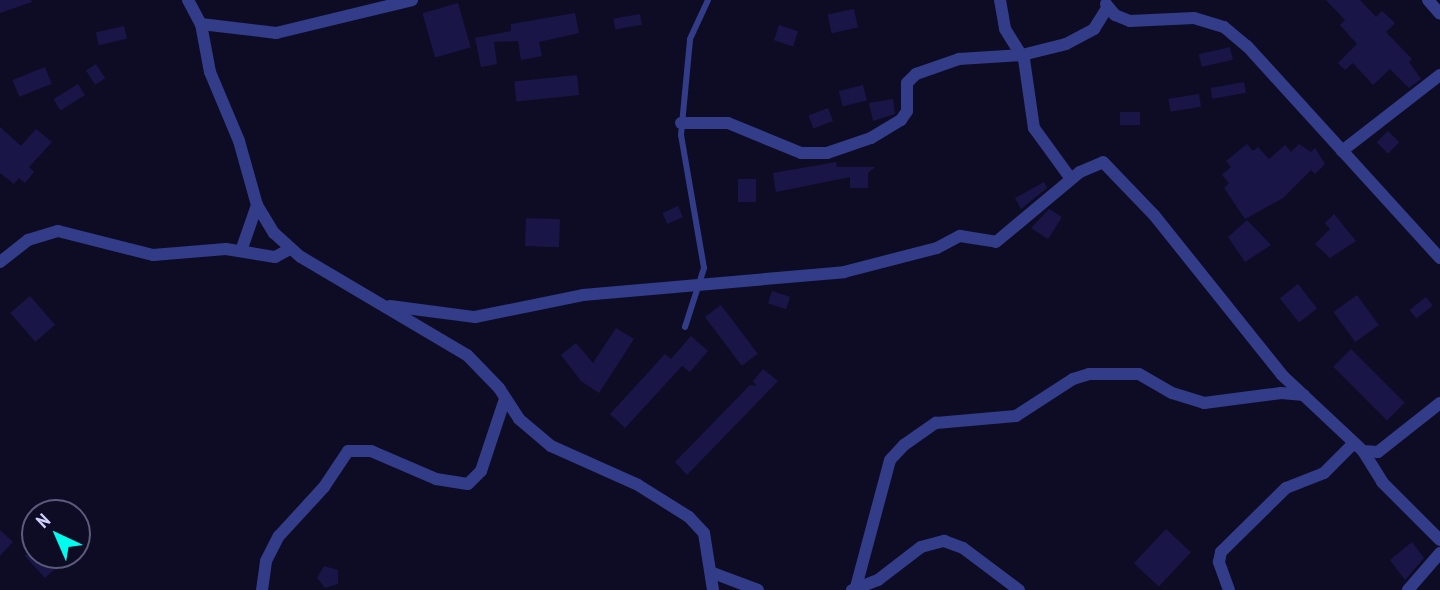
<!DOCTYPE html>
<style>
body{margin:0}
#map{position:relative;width:1440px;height:590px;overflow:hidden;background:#0d0c24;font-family:"PT Sans Narrow",sans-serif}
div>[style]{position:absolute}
.building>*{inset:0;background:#191647;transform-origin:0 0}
.lane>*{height:6px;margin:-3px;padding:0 3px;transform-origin:3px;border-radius:3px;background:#333c88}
.street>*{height:12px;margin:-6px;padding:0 6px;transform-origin:6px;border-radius:6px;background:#333c88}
span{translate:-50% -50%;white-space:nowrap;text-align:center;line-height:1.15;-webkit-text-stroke:5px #0d0c24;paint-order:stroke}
.north{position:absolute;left:21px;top:499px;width:70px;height:70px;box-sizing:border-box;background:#0d0c24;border:2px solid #5b5b7c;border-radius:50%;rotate:316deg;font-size:19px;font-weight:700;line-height:28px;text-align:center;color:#d0d1ff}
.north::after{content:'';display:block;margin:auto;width:24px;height:32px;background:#00fbef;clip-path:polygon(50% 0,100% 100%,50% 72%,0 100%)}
</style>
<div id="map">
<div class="building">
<i style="clip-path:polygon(0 0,31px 0,32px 2px,0 13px)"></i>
<i style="clip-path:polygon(1326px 0,1360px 0,1376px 17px,1382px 11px,1395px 23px,1386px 32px,1412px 59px,1409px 62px,1421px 79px,1409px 88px,1390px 69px,1373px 85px,1353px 63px,1345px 70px,1338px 63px,1357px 44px,1340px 25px,1345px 20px)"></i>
<i style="left:458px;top:3px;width:46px;height:37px;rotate:74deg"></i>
<i style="left:854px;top:9px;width:19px;height:27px;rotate:78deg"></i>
<i style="clip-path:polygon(575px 13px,579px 33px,539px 42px,542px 56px,521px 60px,518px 41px,494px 42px,497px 64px,481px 67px,475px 38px,511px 31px,511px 24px)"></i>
<i style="left:640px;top:14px;width:11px;height:27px;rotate:80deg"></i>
<i style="left:779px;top:25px;width:20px;height:16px;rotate:18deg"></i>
<i style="left:124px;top:26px;width:13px;height:29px;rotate:77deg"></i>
<i style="left:1230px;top:47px;width:13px;height:32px;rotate:77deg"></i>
<i style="left:96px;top:64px;width:17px;height:12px;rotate:57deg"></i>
<i style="left:45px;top:67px;width:18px;height:35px;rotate:68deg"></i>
<i style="left:577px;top:75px;width:20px;height:63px;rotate:84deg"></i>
<i style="left:1244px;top:82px;width:11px;height:34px;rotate:80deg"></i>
<i style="left:78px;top:84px;width:13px;height:29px;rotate:58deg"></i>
<i style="left:863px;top:85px;width:16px;height:25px;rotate:76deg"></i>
<i style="left:1199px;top:94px;width:13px;height:31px;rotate:81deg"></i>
<i style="clip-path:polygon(893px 99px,895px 114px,873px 121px,869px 103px)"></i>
<i style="left:828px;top:108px;width:14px;height:21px;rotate:69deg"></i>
<i style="left:1140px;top:112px;width:13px;height:20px;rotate:90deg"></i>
<i style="clip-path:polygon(0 127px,21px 146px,36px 129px,52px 142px,29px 167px,34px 172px,25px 183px,19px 178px,14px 184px,0 173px)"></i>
<i style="left:1388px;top:131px;width:16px;height:16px;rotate:45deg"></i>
<i style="clip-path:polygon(1247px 144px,1253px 151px,1258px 147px,1269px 159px,1285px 145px,1291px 152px,1299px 144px,1311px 152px,1315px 148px,1325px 164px,1315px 174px,1311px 170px,1283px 198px,1245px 219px,1224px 188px,1229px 183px,1222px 175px,1231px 167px,1226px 161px)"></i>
<i style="clip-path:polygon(836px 162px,837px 167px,875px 167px,868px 173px,868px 188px,850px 188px,850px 177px,776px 192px,773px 173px)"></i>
<i style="left:738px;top:179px;width:18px;height:23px"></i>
<i style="clip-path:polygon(1044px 182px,1047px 188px,1021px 209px,1015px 198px)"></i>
<i style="left:678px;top:206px;width:12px;height:17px;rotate:66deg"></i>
<i style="clip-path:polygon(1049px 209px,1062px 217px,1048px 239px,1031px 228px)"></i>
<i style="clip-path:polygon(1334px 214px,1356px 241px,1330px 258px,1315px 244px,1330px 229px,1325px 223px)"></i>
<i style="left:526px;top:218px;width:34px;height:28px;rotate:2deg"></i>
<i style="clip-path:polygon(1247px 220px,1271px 245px,1245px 262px,1228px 237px)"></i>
<i style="left:1298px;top:284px;width:31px;height:23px;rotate:52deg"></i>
<i style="left:772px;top:291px;width:19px;height:13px;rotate:18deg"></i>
<i style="left:1357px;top:295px;width:37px;height:29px;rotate:54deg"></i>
<i style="left:30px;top:296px;width:38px;height:26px;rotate:49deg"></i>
<i style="left:1426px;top:297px;width:11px;height:21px;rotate:52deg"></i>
<i style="left:721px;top:305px;width:61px;height:20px;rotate:53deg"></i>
<i style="clip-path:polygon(616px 328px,634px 339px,599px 393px,581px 381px,561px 355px,576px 343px,593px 363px)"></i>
<i style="clip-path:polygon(691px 336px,708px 351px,690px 372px,682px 366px,625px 428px,610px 414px,665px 354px,671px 359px)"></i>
<i style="left:1351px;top:349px;width:76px;height:25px;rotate:45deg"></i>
<i style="clip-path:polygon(763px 369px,778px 381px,687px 475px,675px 462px,750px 385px,757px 386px,753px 381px)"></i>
<i style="left:1166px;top:529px;width:34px;height:47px;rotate:43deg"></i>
<i style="clip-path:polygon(0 530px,13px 542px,0 556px)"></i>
<i style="clip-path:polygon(1412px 542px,1424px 558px,1405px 580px,1390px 560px)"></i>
<i style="clip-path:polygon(24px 555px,58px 555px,64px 561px,45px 578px)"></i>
<i style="clip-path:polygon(324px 566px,338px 570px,338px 584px,325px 588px,317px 578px)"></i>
</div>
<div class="lane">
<i style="left:685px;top:327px;width:62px;rotate:-72.1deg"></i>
<i style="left:704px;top:268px;width:135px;rotate:-99.8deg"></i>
<i style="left:681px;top:135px;width:96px;rotate:-84.6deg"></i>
<i style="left:690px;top:39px;width:43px;rotate:-65.2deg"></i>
</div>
<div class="street">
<i style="left:188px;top:0;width:27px;rotate:62deg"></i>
<i style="left:201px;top:24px;width:49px;rotate:79.4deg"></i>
<i style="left:210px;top:72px;width:75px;rotate:67.2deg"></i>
<i style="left:239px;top:141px;width:66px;rotate:74.3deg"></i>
<i style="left:257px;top:205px;width:33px;rotate:59deg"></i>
<i style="left:274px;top:233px;width:36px;rotate:42deg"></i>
<i style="left:301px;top:257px;width:193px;rotate:30.6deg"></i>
<i style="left:467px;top:355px;width:46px;rotate:45.9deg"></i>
<i style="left:499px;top:388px;width:37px;rotate:57deg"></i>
<i style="left:519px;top:419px;width:42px;rotate:40.2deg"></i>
<i style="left:551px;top:446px;width:95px;rotate:24.1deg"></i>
<i style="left:638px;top:485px;width:60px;rotate:32.1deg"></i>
<i style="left:689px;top:517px;width:22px;rotate:47deg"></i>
<i style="left:704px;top:533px;width:58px;rotate:81deg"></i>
<i style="left:1000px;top:0;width:29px;rotate:80deg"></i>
<i style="left:1005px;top:29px;width:36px;rotate:58deg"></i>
<i style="left:1024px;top:59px;width:70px;rotate:81.8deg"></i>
<i style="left:1034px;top:128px;width:63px;rotate:54deg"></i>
<i style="left:1428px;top:0;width:18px;rotate:49deg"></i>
<i style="left:1106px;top:4px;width:14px;rotate:51deg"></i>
<i style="left:1115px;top:15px;width:16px;rotate:22deg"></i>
<i style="left:1130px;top:21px;width:64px;rotate:-2.7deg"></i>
<i style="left:1194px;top:18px;width:31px;rotate:17deg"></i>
<i style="left:1224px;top:27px;width:30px;rotate:40deg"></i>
<i style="left:1247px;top:46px;width:287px;rotate:47.7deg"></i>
<i style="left:201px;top:24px;width:76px;rotate:6.8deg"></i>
<i style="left:276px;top:33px;width:140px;rotate:-13.6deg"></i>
<i style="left:681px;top:123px;width:47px"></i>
<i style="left:728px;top:123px;width:79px;rotate:22.3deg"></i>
<i style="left:801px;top:153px;width:26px"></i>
<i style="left:827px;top:153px;width:46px;rotate:-18.8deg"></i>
<i style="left:871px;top:138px;width:35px;rotate:-31deg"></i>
<i style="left:901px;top:120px;width:11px;rotate:-56deg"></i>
<i style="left:907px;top:111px;width:28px;rotate:-90deg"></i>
<i style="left:907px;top:83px;width:13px;rotate:-45deg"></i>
<i style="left:916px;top:74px;width:46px;rotate:-19.2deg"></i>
<i style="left:959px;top:59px;width:63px;rotate:-3.6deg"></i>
<i style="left:1022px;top:55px;width:45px;rotate:-14deg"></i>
<i style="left:1066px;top:44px;width:32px;rotate:-28deg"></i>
<i style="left:1094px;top:29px;width:25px;rotate:-58deg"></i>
<i style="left:1342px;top:151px;width:124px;rotate:-37.8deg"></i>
<i style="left:241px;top:251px;width:49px;rotate:-70.8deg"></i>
<i style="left:0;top:262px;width:36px;rotate:-38deg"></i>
<i style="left:28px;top:240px;width:31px;rotate:-17deg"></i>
<i style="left:58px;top:231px;width:98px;rotate:14.2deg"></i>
<i style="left:153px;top:255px;width:73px;rotate:-4.7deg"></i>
<i style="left:226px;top:249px;width:50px;rotate:9.3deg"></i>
<i style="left:275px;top:257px;width:17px;rotate:-28deg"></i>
<i style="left:390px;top:306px;width:86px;rotate:7.4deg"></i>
<i style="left:475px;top:317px;width:110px;rotate:-11.5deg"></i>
<i style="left:583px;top:295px;width:262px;rotate:-5deg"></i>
<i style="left:844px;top:272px;width:96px;rotate:-14.5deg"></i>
<i style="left:937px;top:248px;width:26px;rotate:-28deg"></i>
<i style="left:960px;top:236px;width:36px;rotate:9deg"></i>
<i style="left:996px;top:242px;width:109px;rotate:-39.8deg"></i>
<i style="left:1080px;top:172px;width:25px;rotate:-23deg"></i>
<i style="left:1103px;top:162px;width:74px;rotate:46.1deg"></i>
<i style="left:1154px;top:215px;width:205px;rotate:51.3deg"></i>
<i style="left:1282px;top:375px;width:111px;rotate:43.2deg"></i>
<i style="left:1363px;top:451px;width:15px;rotate:4deg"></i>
<i style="left:1378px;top:452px;width:79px;rotate:-38.3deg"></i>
<i style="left:1363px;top:451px;width:36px;rotate:58deg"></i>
<i style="left:1382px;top:482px;width:82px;rotate:45deg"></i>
<i style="left:713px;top:573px;width:48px;rotate:20.7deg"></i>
<i style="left:856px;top:587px;width:131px;rotate:-75deg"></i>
<i style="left:890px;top:460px;width:21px;rotate:-47deg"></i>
<i style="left:904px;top:445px;width:39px;rotate:-35deg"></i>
<i style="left:936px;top:423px;width:80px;rotate:-5deg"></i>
<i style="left:1016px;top:416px;width:68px;rotate:-33deg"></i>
<i style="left:1073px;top:379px;width:17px;rotate:-17deg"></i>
<i style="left:1089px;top:374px;width:50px"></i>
<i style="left:1139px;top:374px;width:38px;rotate:30deg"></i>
<i style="left:1172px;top:393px;width:34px;rotate:17deg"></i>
<i style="left:1204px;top:403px;width:78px;rotate:-7.4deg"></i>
<i style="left:1281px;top:393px;width:23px;rotate:5deg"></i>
<i style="left:262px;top:590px;width:29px;rotate:-82deg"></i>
<i style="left:266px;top:561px;width:28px;rotate:-63deg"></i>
<i style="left:279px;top:536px;width:67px;rotate:-47.4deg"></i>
<i style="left:324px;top:487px;width:43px;rotate:-56.3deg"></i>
<i style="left:348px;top:451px;width:23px"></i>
<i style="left:371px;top:451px;width:71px;rotate:23.3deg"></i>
<i style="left:436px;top:479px;width:32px;rotate:9deg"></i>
<i style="left:468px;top:484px;width:18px;rotate:-45deg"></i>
<i style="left:481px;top:471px;width:76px;rotate:-71.6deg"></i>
<i style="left:852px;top:590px;width:28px;rotate:-21deg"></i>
<i style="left:878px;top:580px;width:54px;rotate:-37.5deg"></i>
<i style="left:921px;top:547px;width:24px;rotate:-15deg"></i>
<i style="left:944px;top:541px;width:20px;rotate:20deg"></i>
<i style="left:963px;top:548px;width:70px;rotate:36.9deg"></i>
<i style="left:1229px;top:590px;width:30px;rotate:-110deg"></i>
<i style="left:1219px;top:562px;width:10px;rotate:-79deg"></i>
<i style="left:1221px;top:552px;width:91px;rotate:-44.6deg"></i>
<i style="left:1286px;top:488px;width:41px;rotate:-21.5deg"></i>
<i style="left:1324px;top:473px;width:42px;rotate:-45deg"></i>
<i style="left:1408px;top:590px;width:49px;rotate:-49.1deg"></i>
</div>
<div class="north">N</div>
</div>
